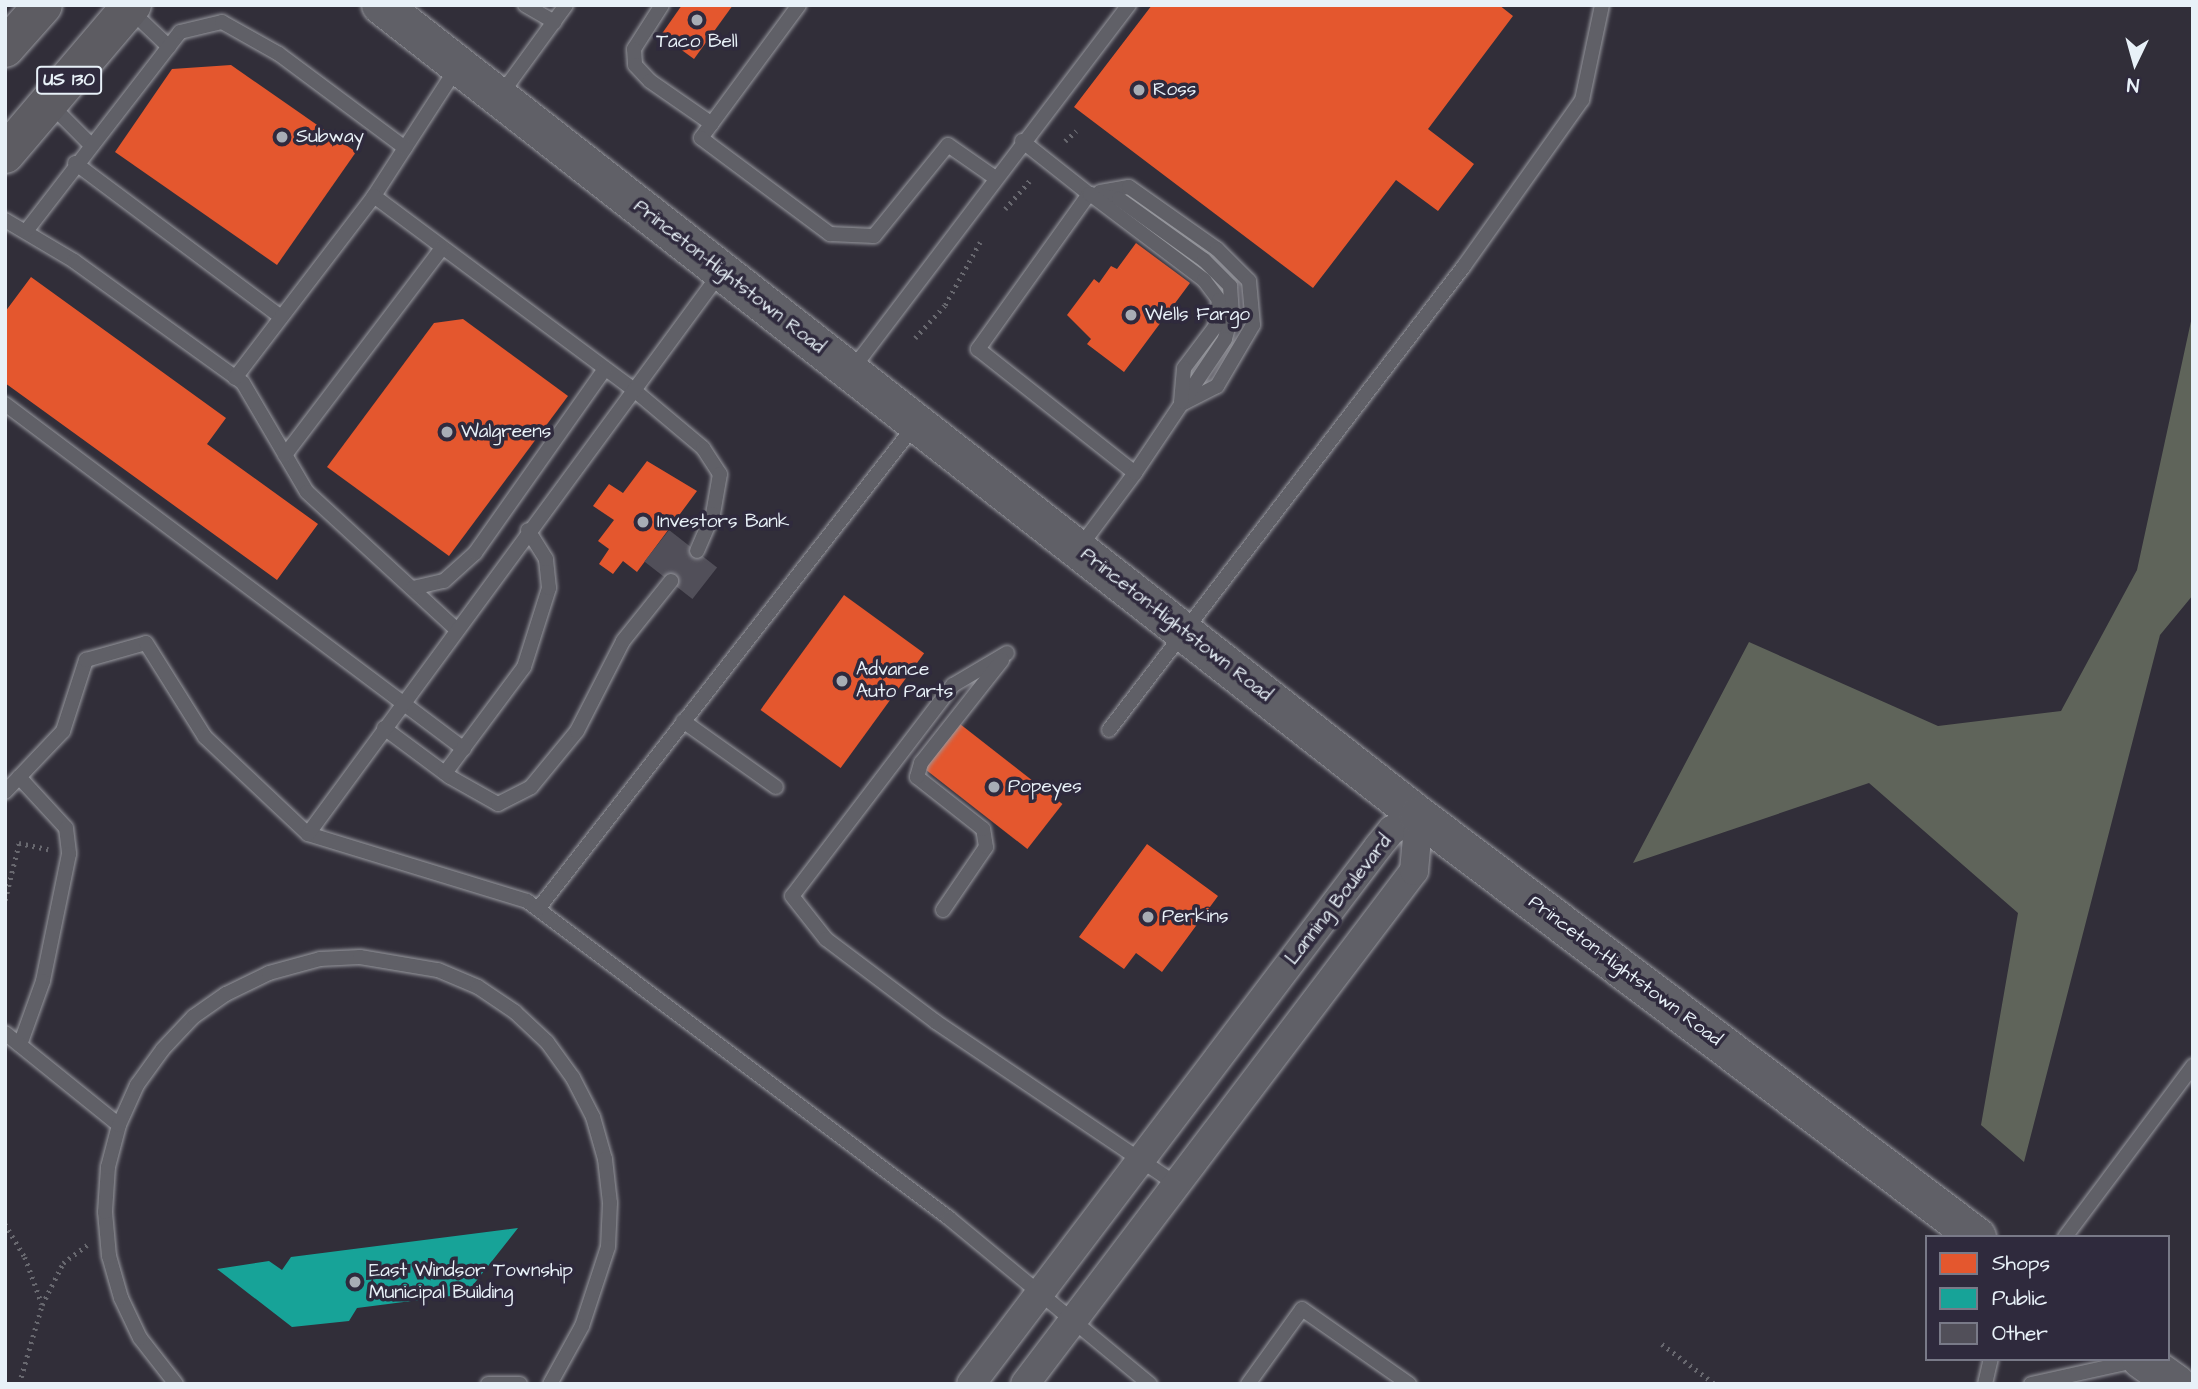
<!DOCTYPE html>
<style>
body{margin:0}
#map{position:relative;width:2198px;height:1389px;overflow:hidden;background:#312e39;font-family:"Architects Daughter",sans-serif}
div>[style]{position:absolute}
.green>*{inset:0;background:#5f645a}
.shops>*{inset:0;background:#e4572e;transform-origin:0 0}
.public>*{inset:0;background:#17a398}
.building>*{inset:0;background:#514f59;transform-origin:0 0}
.path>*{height:4.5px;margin-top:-2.25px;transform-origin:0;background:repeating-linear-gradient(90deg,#68686f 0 2px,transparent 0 7px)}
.roads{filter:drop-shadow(0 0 2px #98999f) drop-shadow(0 0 2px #98999f)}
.lane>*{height:14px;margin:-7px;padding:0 7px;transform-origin:7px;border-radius:7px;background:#606067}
.street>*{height:28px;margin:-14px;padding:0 14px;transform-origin:14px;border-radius:14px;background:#606067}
.secondary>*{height:38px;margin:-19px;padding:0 19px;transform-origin:19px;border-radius:19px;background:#606067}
.highway>*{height:38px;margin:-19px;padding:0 19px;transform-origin:19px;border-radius:19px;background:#5d5c62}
.dots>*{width:19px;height:19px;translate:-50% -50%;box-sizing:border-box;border:4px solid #2f2a3d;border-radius:50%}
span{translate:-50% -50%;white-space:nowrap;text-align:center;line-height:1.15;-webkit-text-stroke:7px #2f2a3d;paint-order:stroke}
.shield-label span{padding:2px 5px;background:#2f2a3d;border:2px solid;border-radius:5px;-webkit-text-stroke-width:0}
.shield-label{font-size:18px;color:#e8f1f8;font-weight:700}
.poi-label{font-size:19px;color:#e8f1f8}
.left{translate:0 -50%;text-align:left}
.street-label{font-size:19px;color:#e8f1f8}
.frame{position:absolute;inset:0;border:7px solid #e8f1f8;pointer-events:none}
.legend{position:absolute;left:1925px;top:1235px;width:245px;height:126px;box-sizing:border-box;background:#2f2a3d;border:2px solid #797a88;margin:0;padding:9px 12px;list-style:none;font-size:21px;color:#e8f1f8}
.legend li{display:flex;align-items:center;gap:14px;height:35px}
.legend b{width:35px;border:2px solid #797a88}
.north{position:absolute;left:2100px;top:28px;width:70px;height:70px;-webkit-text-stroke:5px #2f2a3d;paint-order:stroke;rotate:185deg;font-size:19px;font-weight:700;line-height:28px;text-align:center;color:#e8f1f8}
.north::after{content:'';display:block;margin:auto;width:24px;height:32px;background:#e8f1f8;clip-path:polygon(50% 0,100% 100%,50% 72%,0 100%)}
</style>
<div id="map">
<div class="green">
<i style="clip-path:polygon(2193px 312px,2193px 595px,2160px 635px,2024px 1162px,1981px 1125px,2018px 913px,1869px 783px,1633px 863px,1749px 642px,1938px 726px,2061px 711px,2137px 570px)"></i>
</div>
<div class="shops">
<i style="clip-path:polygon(682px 5px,733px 5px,694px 59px,661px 35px)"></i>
<i style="clip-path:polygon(1152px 5px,1499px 5px,1513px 16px,1428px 129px,1474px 164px,1438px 211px,1396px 180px,1313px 288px,1074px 107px)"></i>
<i style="clip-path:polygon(231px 65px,356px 152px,277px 265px,115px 152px,172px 69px)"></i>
<i style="clip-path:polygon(1136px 243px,1190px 283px,1124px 372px,1087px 344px,1091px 339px,1067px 315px,1094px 279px,1099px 283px,1111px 266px,1117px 269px)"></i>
<i style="clip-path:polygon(31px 277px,226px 418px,207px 444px,318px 524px,277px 580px,5px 383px,5px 312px)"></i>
<i style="clip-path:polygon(463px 319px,568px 396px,449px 556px,327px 467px,434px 323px)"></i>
<i style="clip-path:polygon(647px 461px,697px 491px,637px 572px,623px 561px,613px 574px,599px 564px,609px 549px,598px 541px,614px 520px,593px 506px,609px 484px,623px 493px)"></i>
<i style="left:844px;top:595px;width:99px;height:142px;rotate:36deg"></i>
<i style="left:960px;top:724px;width:130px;height:57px;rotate:38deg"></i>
<i style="clip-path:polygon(1147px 844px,1218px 896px,1162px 972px,1136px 953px,1124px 969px,1079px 937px)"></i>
</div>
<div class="public">
<i style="clip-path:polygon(518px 1228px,466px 1294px,357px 1308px,349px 1321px,292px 1327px,217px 1269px,269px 1261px,282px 1270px,291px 1257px)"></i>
</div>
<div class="building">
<i style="left:669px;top:530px;width:61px;height:40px;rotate:38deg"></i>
</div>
<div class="path">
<i style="left:1065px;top:141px;width:15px;rotate:-42deg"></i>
<i style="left:1005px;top:209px;width:37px;rotate:-49deg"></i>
<i style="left:915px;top:338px;width:45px;rotate:-47.7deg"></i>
<i style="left:945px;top:305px;width:72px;rotate:-60.9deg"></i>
<i style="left:5px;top:900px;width:59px;rotate:-76.2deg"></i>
<i style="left:19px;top:843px;width:30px;rotate:12deg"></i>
<i style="left:5px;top:1224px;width:39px;rotate:59deg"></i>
<i style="left:25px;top:1257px;width:50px;rotate:70.1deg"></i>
<i style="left:1662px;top:1344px;width:66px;rotate:37deg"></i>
<i style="left:19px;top:1384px;width:82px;rotate:-73.8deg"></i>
<i style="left:42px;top:1305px;width:47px;rotate:-63.4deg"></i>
<i style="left:63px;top:1263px;width:30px;rotate:-37deg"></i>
</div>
<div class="roads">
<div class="lane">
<i style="left:525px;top:5px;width:34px;rotate:30deg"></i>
<i style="left:662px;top:5px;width:52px;rotate:122.5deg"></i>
<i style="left:634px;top:49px;width:16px;rotate:86deg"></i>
<i style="left:635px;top:65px;width:22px;rotate:47deg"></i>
<i style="left:650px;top:81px;width:75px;rotate:34.7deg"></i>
<i style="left:799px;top:5px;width:165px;rotate:126.4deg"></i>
<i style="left:701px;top:138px;width:161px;rotate:36.7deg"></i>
<i style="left:830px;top:234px;width:44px;rotate:2.6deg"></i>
<i style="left:874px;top:236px;width:117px;rotate:-50.9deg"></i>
<i style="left:948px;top:145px;width:56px;rotate:34.8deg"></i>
<i style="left:129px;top:9px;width:55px;rotate:43.5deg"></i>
<i style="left:458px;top:66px;width:155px;rotate:122.9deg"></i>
<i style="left:374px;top:196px;width:324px;rotate:36.7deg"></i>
<i style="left:634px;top:390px;width:90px;rotate:40deg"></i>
<i style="left:703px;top:448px;width:31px;rotate:57deg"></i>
<i style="left:720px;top:474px;width:41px;rotate:99.9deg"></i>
<i style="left:713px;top:514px;width:40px;rotate:113.4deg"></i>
<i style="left:499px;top:97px;width:114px;rotate:-53.9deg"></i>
<i style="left:50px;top:104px;width:58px;rotate:45deg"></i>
<i style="left:1022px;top:141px;width:85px;rotate:38.3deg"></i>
<i style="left:1089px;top:194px;width:191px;rotate:125.6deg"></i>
<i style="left:978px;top:349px;width:200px;rotate:38.3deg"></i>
<i style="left:1135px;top:473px;width:94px;rotate:126.7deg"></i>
<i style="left:75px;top:163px;width:257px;rotate:36.8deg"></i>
<i style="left:1100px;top:192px;width:29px;rotate:-10deg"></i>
<i style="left:1129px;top:187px;width:108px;rotate:35.2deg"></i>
<i style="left:1217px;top:249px;width:45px;rotate:45deg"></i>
<i style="left:1249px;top:281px;width:44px;rotate:84.8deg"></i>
<i style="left:1253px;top:325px;width:71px;rotate:120.5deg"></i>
<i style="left:1217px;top:386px;width:39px;rotate:153deg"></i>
<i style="left:1089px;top:194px;width:30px;rotate:9deg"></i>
<i style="left:1119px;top:199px;width:105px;rotate:35.7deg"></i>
<i style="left:1204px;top:260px;width:37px;rotate:45deg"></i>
<i style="left:1230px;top:286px;width:28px;rotate:86deg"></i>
<i style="left:1232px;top:314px;width:26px;rotate:106deg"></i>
<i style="left:1225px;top:339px;width:161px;rotate:123.9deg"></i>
<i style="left:1090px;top:194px;width:143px;rotate:37deg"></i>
<i style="left:1204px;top:280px;width:25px;rotate:53deg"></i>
<i style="left:1219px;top:300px;width:27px;rotate:98deg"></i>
<i style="left:1215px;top:327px;width:51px;rotate:127.1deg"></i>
<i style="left:1184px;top:368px;width:34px;rotate:95deg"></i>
<i style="left:5px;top:220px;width:80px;rotate:30.7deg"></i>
<i style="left:74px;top:261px;width:208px;rotate:35.8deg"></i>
<i style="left:243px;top:383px;width:126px;rotate:59.6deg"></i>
<i style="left:307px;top:492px;width:201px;rotate:42.6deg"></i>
<i style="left:27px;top:230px;width:250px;rotate:-52.3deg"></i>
<i style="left:180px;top:32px;width:43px;rotate:-13.4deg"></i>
<i style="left:222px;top:22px;width:65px;rotate:29.3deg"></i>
<i style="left:279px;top:54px;width:157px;rotate:36.7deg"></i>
<i style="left:851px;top:371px;width:460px;rotate:-52.8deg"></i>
<i style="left:235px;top:378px;width:229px;rotate:-52.6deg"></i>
<i style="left:5px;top:404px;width:574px;rotate:36.93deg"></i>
<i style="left:285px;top:455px;width:260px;rotate:-52.8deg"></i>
<i style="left:413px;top:588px;width:32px;rotate:-13deg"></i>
<i style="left:444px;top:581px;width:42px;rotate:-42.1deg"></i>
<i style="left:475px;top:553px;width:225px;rotate:-54.8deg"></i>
<i style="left:1007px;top:653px;width:63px;rotate:149.3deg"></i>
<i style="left:953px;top:685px;width:265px;rotate:127.3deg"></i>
<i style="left:792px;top:896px;width:55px;rotate:51.7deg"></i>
<i style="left:826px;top:939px;width:138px;rotate:37deg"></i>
<i style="left:936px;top:1022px;width:290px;rotate:34deg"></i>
<i style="left:683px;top:721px;width:114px;rotate:35.4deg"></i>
<i style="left:384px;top:728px;width:82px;rotate:36.6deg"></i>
<i style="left:450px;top:777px;width:55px;rotate:29.4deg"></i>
<i style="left:498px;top:804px;width:37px;rotate:-27deg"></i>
<i style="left:531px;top:787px;width:72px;rotate:-50.6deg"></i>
<i style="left:577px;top:731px;width:101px;rotate:-62.9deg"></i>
<i style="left:623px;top:641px;width:77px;rotate:-51.3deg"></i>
<i style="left:1109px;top:730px;width:584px;rotate:-52.58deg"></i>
<i style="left:1464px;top:266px;width:204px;rotate:-54.6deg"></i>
<i style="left:1582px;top:100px;width:97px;rotate:-78.1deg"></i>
<i style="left:445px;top:773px;width:132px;rotate:-53.3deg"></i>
<i style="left:524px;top:667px;width:83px;rotate:-72.4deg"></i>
<i style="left:549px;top:588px;width:29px;rotate:-96deg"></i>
<i style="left:546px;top:559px;width:34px;rotate:-122deg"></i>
<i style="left:19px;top:777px;width:69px;rotate:47.3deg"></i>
<i style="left:66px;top:828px;width:26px;rotate:83deg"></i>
<i style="left:69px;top:854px;width:130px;rotate:101.6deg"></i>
<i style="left:43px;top:981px;width:68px;rotate:109.8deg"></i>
<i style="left:5px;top:792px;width:84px;rotate:-46.4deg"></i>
<i style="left:63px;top:731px;width:75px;rotate:-72.1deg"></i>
<i style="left:86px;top:660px;width:62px;rotate:-15.8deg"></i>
<i style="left:146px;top:643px;width:111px;rotate:57.9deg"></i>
<i style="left:205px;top:737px;width:141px;rotate:43.3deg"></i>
<i style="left:308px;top:834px;width:229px;rotate:17deg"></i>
<i style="left:527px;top:901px;width:528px;rotate:36.91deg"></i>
<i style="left:949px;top:1218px;width:261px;rotate:39.6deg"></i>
<i style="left:308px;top:834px;width:697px;rotate:-53.69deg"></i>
<i style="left:538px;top:909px;width:614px;rotate:-52.08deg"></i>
<i style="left:943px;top:910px;width:76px;rotate:-55.7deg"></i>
<i style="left:986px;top:847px;width:18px;rotate:-99deg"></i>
<i style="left:983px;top:829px;width:84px;rotate:-141.8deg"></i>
<i style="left:917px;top:777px;width:15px;rotate:-74deg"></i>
<i style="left:921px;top:763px;width:131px;rotate:-51.8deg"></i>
<i style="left:5px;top:1033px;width:146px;rotate:38.9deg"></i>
<i style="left:2065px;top:1237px;width:214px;rotate:-53.2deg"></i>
<i style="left:176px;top:1384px;width:58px;rotate:-128deg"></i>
<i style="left:140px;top:1338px;width:44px;rotate:-115.4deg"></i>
<i style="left:121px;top:1298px;width:44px;rotate:-105.9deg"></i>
<i style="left:109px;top:1256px;width:44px;rotate:-95.2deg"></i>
<i style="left:105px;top:1212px;width:45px;rotate:-86.2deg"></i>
<i style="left:108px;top:1167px;width:43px;rotate:-75.3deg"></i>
<i style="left:119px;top:1125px;width:44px;rotate:-65.8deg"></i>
<i style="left:137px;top:1085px;width:44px;rotate:-54.2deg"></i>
<i style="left:163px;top:1049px;width:44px;rotate:-46.8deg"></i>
<i style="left:193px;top:1017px;width:40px;rotate:-34.9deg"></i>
<i style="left:226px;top:994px;width:48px;rotate:-26deg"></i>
<i style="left:269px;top:973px;width:53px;rotate:-15.4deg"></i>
<i style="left:320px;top:959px;width:40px;rotate:-2.9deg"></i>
<i style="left:360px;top:957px;width:79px;rotate:9.5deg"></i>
<i style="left:438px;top:970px;width:43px;rotate:23deg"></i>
<i style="left:478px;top:987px;width:45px;rotate:34deg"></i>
<i style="left:515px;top:1012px;width:44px;rotate:43.2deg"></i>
<i style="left:547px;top:1042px;width:44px;rotate:54.2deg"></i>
<i style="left:573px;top:1078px;width:44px;rotate:62.9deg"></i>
<i style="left:593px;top:1117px;width:44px;rotate:74.1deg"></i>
<i style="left:605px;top:1159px;width:44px;rotate:83.5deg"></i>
<i style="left:610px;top:1203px;width:44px;rotate:92.6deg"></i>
<i style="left:608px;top:1247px;width:83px;rotate:108.2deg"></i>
<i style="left:582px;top:1326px;width:66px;rotate:118.9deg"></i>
<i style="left:488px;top:1384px;width:32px"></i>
<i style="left:1248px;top:1384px;width:92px;rotate:-54.2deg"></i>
<i style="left:1302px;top:1309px;width:131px;rotate:35deg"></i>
<i style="left:1985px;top:1384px;width:26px;rotate:-77deg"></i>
<i style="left:2031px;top:1384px;width:111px;rotate:-12.5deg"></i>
</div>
<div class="street">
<i style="left:971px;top:1384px;width:674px;rotate:-52.84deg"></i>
<i style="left:1378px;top:847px;width:22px;rotate:-51deg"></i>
<i style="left:1392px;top:830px;width:30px;rotate:-27deg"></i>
<i style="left:1025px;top:1384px;width:644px;rotate:-52.83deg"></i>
<i style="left:1414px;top:871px;width:55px;rotate:-84.8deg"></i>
</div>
<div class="secondary">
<i style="left:381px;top:5px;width:1317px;rotate:38deg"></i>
<i style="left:1419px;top:816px;width:699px;rotate:37.03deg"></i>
<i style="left:2141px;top:1359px;width:43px;rotate:35.5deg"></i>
</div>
<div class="highway">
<i style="left:5px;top:48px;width:57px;rotate:-48.5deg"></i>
<i style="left:5px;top:154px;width:196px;rotate:-49.6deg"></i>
</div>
</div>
<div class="dots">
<i style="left:697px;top:20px;background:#a8adb5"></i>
<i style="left:1139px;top:90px;background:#a8adb5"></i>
<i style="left:282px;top:137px;background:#a8adb5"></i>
<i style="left:1131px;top:315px;background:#a8adb5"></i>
<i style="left:447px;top:432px;background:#a8adb5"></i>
<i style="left:643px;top:522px;background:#a8adb5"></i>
<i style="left:842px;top:681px;background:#a8adb5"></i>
<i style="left:994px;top:787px;background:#a8adb5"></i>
<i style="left:1148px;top:917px;background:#a8adb5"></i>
<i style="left:355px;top:1282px;background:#a8adb5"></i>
</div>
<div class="shield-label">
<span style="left:69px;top:80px">US 130</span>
</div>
<div class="poi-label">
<span style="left:697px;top:42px">Taco Bell</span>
<span class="left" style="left:1153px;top:90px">Ross</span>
<span class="left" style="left:296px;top:137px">Subway</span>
<span class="left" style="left:1145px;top:315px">Wells Fargo</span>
<span class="left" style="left:461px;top:432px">Walgreens</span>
<span class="left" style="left:657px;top:522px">Investors Bank</span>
<span class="left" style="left:856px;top:681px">Advance<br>Auto Parts</span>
<span class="left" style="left:1008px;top:787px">Popeyes</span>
<span class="left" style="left:1162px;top:917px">Perkins</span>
<span class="left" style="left:369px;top:1282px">East Windsor Township<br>Municipal Building</span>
</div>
<div class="street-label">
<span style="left:729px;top:277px;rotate:38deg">Princeton-Hightstown Road</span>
<span style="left:1176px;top:625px;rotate:38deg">Princeton-Hightstown Road</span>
<span style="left:1339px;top:900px;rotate:-52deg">Lanning Boulevard</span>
<span style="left:1625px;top:971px;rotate:37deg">Princeton-Hightstown Road</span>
</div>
<div class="frame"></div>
<ul class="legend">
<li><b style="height:19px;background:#e4572e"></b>Shops</li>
<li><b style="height:19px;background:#17a398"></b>Public</li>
<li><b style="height:19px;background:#514f59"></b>Other</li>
</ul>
<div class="north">N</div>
</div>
